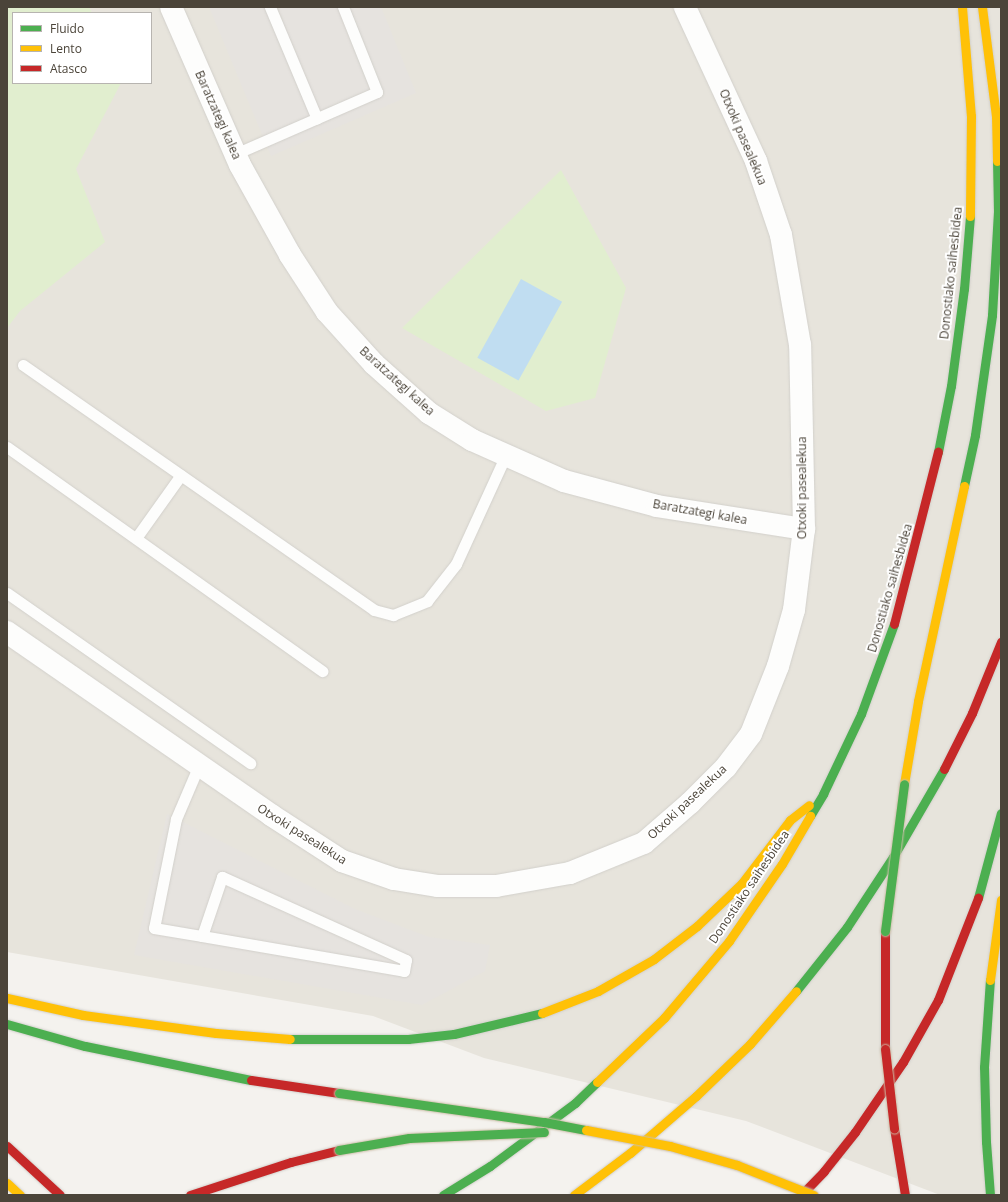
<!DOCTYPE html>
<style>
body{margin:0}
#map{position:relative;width:1008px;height:1202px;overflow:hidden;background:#f4f2ee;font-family:"Open Sans",sans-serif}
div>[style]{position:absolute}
.residential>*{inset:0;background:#e7e4dc}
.green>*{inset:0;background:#e1eecf}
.parking>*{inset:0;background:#e6e3df}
.water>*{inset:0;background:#c0ddf1;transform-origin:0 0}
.roads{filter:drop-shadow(0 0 1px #d2d0cb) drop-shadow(0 0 1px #d2d0cb)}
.lane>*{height:11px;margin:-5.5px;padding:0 5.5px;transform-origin:5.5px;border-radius:5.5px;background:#fdfdfc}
.street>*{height:22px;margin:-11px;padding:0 11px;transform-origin:11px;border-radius:11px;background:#fdfdfc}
.fast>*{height:9px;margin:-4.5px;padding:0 4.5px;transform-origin:4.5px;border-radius:4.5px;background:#4caf50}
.slow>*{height:9px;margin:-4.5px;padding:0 4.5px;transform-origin:4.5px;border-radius:4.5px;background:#ffc107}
.jam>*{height:9px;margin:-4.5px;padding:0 4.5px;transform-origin:4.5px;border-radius:4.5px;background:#c62828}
.bridges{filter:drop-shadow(0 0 1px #ccbfa9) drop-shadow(0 0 1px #ccbfa9)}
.fast-bridge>*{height:9px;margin:-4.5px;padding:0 4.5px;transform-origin:4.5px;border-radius:4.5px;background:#4caf50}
.slow-bridge>*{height:9px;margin:-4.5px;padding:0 4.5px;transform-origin:4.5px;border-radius:4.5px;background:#ffc107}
.jam-bridge>*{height:9px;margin:-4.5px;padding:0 4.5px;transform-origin:4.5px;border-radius:4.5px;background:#c62828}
span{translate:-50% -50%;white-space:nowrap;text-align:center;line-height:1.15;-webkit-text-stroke:4px #fff;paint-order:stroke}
.street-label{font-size:12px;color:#4b4439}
.frame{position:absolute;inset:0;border:8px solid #4b4439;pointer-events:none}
.legend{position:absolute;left:12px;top:12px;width:140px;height:72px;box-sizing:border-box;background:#fff;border:1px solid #b7b4b0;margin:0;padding:5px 7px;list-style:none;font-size:12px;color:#4b4439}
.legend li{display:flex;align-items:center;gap:8px;height:20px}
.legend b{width:20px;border:1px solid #b7b4b0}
</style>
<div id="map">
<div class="residential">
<i style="clip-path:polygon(evenodd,7px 7px,1001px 7px,1001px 1195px,940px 1195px,746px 1121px,484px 1058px,373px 1016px,7px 952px,7px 7px,13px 13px,151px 13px,151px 83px,13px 83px,13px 13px)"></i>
</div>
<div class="green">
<i style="clip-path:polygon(7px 7px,89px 7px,92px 13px,13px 13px,13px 83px,121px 83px,76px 169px,105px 242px,20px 311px,7px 328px)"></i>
<i style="clip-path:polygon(561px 170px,626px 288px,595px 398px,546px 411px,402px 328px)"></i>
</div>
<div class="parking">
<i style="clip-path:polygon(209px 7px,381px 7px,416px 93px,271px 156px)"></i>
<i style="clip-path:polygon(167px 814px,355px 909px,429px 937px,490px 945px,485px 971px,422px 1005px,134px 955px)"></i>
</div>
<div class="water">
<i style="left:521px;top:279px;width:47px;height:90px;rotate:29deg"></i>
</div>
<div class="roads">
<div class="lane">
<i style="left:270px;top:7px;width:121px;rotate:67.2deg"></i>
<i style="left:235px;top:154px;width:155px;rotate:-23.6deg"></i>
<i style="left:377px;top:92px;width:92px;rotate:-111.8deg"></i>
<i style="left:23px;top:365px;width:428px;rotate:34.9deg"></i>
<i style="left:374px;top:610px;width:20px;rotate:15deg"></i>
<i style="left:393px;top:615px;width:37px;rotate:-22deg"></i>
<i style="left:427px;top:601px;width:47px;rotate:-51.9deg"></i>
<i style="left:456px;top:564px;width:120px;rotate:-65.4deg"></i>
<i style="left:7px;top:447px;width:387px;rotate:35.4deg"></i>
<i style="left:136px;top:538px;width:77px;rotate:-54.5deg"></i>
<i style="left:7px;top:593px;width:297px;rotate:35deg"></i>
<i style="left:199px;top:765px;width:59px;rotate:113.1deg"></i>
<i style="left:176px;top:819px;width:111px;rotate:101.4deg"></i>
<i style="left:154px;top:928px;width:49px;rotate:9.5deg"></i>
<i style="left:202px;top:936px;width:205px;rotate:9.8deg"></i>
<i style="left:404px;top:971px;width:11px;rotate:-80deg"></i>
<i style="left:406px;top:960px;width:202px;rotate:-155.7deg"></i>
<i style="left:222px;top:877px;width:62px;rotate:108.7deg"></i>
</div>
<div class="street">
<i style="left:171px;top:7px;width:172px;rotate:66.4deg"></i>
<i style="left:240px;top:165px;width:103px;rotate:60.9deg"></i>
<i style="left:290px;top:255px;width:68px;rotate:57deg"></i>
<i style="left:327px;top:312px;width:70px;rotate:47.9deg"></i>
<i style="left:374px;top:364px;width:74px;rotate:41.7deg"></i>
<i style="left:429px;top:413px;width:51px;rotate:32.1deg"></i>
<i style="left:472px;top:440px;width:101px;rotate:24deg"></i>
<i style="left:564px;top:481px;width:96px;rotate:15deg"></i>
<i style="left:657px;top:506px;width:149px;rotate:8.9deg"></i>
<i style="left:7px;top:632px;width:321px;rotate:34.7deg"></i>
<i style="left:271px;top:815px;width:85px;rotate:32.9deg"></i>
<i style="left:342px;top:861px;width:55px;rotate:19.1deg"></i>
<i style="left:394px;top:879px;width:45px;rotate:9deg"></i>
<i style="left:438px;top:886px;width:58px"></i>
<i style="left:496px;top:886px;width:75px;rotate:-10deg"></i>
<i style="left:570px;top:873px;width:80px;rotate:-22.1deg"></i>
<i style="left:644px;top:843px;width:61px;rotate:-41deg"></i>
<i style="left:690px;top:803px;width:51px;rotate:-45deg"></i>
<i style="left:726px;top:767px;width:41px;rotate:-52.9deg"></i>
<i style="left:751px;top:734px;width:73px;rotate:-68.3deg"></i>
<i style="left:778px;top:666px;width:58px;rotate:-74.1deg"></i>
<i style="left:794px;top:610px;width:82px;rotate:-83deg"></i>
<i style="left:804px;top:529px;width:184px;rotate:-91.2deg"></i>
<i style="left:800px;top:345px;width:112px;rotate:-99.8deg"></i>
<i style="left:781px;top:235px;width:78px;rotate:-108.7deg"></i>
<i style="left:756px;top:161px;width:170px;rotate:-114.8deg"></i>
</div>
<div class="fast">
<i style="left:938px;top:452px;width:67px;rotate:-78.9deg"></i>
<i style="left:951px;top:386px;width:98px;rotate:-82.4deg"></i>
<i style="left:964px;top:289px;width:73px;rotate:-85.3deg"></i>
<i style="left:964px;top:486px;width:52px;rotate:-77.8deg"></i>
<i style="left:975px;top:435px;width:121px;rotate:-81.9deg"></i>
<i style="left:992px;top:315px;width:103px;rotate:-86.7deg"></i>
<i style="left:998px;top:212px;width:51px;rotate:-91.1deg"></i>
<i style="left:810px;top:816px;width:26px;rotate:-59deg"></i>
<i style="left:823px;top:794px;width:89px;rotate:-64.6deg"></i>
<i style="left:861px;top:714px;width:96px;rotate:-69.9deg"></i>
<i style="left:978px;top:898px;width:88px;rotate:-74.9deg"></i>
<i style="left:796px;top:991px;width:82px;rotate:-51.4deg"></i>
<i style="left:847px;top:927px;width:84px;rotate:-56.7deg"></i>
<i style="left:893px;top:857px;width:102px;rotate:-59.9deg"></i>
<i style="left:7px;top:1024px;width:81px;rotate:15.8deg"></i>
<i style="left:85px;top:1046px;width:169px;rotate:11.6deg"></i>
<i style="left:290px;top:1039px;width:118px"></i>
<i style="left:408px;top:1039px;width:46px;rotate:-6.2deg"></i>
<i style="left:454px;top:1034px;width:90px;rotate:-13.4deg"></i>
<i style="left:443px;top:1195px;width:55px;rotate:-31.7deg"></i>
<i style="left:490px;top:1166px;width:106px;rotate:-36.5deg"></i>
<i style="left:575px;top:1103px;width:30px;rotate:-44deg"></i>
<i style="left:990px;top:1195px;width:53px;rotate:-94.3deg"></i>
<i style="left:986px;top:1142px;width:75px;rotate:-91.5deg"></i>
<i style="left:984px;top:1067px;width:87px;rotate:-86.1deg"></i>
</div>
<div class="slow">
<i style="left:962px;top:7px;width:109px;rotate:85.3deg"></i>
<i style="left:971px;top:116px;width:100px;rotate:90.6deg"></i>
<i style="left:982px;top:7px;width:110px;rotate:82.7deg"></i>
<i style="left:996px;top:116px;width:45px;rotate:88.7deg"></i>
<i style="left:904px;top:784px;width:84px;rotate:-80.4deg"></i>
<i style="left:918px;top:701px;width:220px;rotate:-77.9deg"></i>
<i style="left:990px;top:980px;width:81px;rotate:-82.2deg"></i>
<i style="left:7px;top:998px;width:78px;rotate:12.6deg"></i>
<i style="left:83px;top:1015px;width:134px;rotate:7.7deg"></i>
<i style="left:216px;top:1033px;width:74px;rotate:4.6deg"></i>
<i style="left:542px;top:1013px;width:60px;rotate:-21.4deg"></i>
<i style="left:598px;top:991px;width:64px;rotate:-29.7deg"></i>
<i style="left:654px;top:959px;width:54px;rotate:-37.5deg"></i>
<i style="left:697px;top:926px;width:62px;rotate:-43.7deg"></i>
<i style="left:742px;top:883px;width:79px;rotate:-52.7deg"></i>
<i style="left:790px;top:820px;width:24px;rotate:-38deg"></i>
<i style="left:597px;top:1082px;width:93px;rotate:-43.7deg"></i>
<i style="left:664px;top:1018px;width:101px;rotate:-49.8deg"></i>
<i style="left:729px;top:941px;width:93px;rotate:-55.5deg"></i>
<i style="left:782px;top:864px;width:56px;rotate:-59.7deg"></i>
<i style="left:7px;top:1183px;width:18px;rotate:43deg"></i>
<i style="left:574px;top:1195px;width:70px;rotate:-36.9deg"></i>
<i style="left:630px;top:1153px;width:87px;rotate:-40.8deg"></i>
<i style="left:696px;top:1096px;width:75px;rotate:-43.9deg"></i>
<i style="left:750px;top:1044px;width:70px;rotate:-49deg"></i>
</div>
<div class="jam">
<i style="left:894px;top:624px;width:178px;rotate:-75.7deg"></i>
<i style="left:944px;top:769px;width:63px;rotate:-63.4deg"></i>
<i style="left:972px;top:713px;width:77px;rotate:-67.8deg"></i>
<i style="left:885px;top:931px;width:118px;rotate:90deg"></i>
<i style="left:251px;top:1080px;width:89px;rotate:8.4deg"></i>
<i style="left:894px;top:1128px;width:68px;rotate:80.7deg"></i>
<i style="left:7px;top:1146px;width:72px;rotate:42.8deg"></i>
<i style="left:190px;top:1195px;width:106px;rotate:-18.1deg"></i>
<i style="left:291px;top:1162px;width:49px;rotate:-14deg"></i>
<i style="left:801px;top:1195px;width:33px;rotate:-46deg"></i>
<i style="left:824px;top:1171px;width:50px;rotate:-51.5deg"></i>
<i style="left:855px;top:1132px;width:85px;rotate:-55.6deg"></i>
<i style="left:903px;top:1062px;width:71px;rotate:-60.6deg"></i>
<i style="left:938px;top:1000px;width:110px;rotate:-68.6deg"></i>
</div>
</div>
<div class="bridges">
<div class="fast-bridge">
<i style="left:885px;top:931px;width:148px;rotate:-82.6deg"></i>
<i style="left:339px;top:1093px;width:207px;rotate:8.1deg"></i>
<i style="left:544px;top:1122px;width:43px;rotate:10.8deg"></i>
<i style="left:339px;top:1150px;width:71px;rotate:-9.7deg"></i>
<i style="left:409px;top:1138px;width:135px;rotate:-2.5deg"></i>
</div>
<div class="slow-bridge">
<i style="left:586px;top:1130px;width:86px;rotate:10.8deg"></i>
<i style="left:670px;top:1146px;width:70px;rotate:15.8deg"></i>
<i style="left:737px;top:1165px;width:82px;rotate:21.5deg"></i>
</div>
<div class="jam-bridge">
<i style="left:885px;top:1049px;width:80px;rotate:83.5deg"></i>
</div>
</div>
<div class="street-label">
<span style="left:218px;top:115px;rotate:66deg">Baratzategi kalea</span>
<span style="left:743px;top:137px;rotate:67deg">Otxoki pasealekua</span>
<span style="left:951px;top:273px;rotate:-84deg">Donostiako saihesbidea</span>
<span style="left:397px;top:381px;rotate:42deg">Baratzategi kalea</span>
<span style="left:802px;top:488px;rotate:-90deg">Otxoki pasealekua</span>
<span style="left:700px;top:512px;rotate:10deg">Baratzategi kalea</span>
<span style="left:890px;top:588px;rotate:-74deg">Donostiako saihesbidea</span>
<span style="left:687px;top:802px;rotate:-43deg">Otxoki pasealekua</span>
<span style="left:302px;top:834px;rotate:32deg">Otxoki pasealekua</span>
<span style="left:749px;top:887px;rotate:-56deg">Donostiako saihesbidea</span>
</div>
<div class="frame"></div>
<ul class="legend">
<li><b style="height:5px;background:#4caf50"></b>Fluido</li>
<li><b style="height:5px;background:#ffc107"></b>Lento</li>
<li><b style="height:5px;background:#c62828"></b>Atasco</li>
</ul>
</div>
